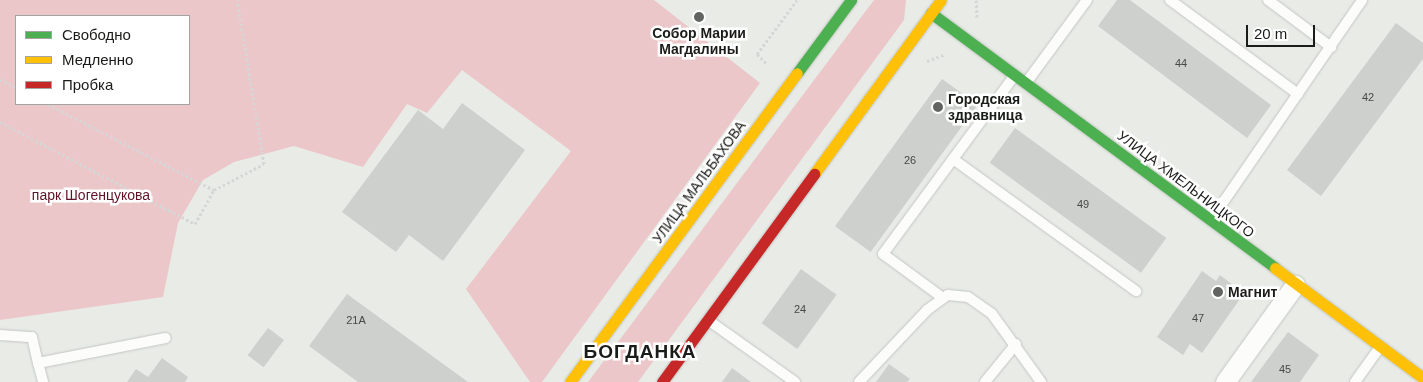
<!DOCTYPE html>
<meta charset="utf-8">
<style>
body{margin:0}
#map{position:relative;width:1423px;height:382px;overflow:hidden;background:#e8ebe6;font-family:Helvetica,sans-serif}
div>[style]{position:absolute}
.green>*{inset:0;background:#ecc7c9}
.building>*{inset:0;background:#cdd0cc;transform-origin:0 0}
.path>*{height:3px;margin-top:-1.5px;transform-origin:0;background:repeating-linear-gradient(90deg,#d5d6d5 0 2.5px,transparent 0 5px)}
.roads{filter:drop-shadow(0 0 1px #c4c6c2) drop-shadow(0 0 1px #c4c6c2)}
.lane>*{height:10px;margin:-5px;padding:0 5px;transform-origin:5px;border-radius:5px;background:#fcfcfb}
.street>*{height:19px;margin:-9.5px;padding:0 9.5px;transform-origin:9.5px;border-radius:9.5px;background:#fcfcfb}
.fast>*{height:11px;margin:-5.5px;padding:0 5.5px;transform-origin:5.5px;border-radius:5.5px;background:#4caf50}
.slow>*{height:11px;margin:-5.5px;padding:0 5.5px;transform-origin:5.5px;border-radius:5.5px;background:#ffc107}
.jam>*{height:11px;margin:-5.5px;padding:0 5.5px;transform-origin:5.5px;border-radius:5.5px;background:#c62828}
.dots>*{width:14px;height:14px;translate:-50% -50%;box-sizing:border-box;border:2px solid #fff;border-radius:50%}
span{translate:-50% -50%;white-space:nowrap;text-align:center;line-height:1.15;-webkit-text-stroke:5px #fff;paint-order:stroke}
.number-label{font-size:11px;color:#474946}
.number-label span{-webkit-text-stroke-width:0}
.poi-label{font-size:14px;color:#1a1c19;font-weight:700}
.left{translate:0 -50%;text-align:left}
.street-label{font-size:14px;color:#1a1c19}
.park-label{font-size:14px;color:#611227}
.district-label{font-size:19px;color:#1a1c19;font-weight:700;letter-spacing:1px}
.legend{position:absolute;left:15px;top:15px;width:175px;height:90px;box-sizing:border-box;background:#fff;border:1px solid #a3a4a3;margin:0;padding:6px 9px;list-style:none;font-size:15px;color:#1a1c19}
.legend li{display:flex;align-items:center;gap:10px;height:25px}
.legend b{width:25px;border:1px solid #a3a4a3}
.scale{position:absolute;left:1246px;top:25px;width:69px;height:22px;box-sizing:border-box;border:2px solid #1a1c19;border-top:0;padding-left:6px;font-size:15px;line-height:18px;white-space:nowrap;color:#1a1c19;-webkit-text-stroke:4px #fff;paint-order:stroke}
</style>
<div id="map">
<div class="green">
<i style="clip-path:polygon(evenodd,0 0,654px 0,760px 83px,542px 382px,530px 382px,466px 289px,571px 151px,462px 70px,427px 113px,407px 104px,363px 167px,294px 146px,234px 162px,203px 180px,178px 223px,163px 297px,0 320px,0 0,189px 16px,189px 104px,16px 104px,16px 16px,189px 16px)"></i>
<i style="clip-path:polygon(874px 0,906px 0,904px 20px,638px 382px,588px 382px)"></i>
</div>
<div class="building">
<i style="clip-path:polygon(1117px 0,1130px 0,1271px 105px,1247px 138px,1098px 26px)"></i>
<i style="clip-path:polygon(1396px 23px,1423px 43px,1423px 59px,1321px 196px,1287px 170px)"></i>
<i style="left:942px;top:79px;width:44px;height:182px;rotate:36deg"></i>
<i style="clip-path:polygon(462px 103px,525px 150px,443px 261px,409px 235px,396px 252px,342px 212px,418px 110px,443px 129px)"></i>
<i style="left:1015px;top:128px;width:187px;height:43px;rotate:36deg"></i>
<i style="left:801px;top:269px;width:44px;height:67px;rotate:36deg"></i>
<i style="clip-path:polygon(1202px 271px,1216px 281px,1220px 275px,1233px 285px,1229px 291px,1240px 299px,1202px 353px,1190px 344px,1183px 355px,1157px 337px)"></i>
<i style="clip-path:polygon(347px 294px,468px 382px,358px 382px,309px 346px)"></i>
<i style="left:268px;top:328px;width:20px;height:34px;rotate:37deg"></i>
<i style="clip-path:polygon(1288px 332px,1319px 355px,1300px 382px,1251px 382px)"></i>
<i style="clip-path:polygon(162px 358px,188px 377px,185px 382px,127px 382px,136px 369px,148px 377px)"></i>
<i style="clip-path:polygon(889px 364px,910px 379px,907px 382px,876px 382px)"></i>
<i style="clip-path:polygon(732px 368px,751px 382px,722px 382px)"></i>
</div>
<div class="path">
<i style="left:976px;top:0;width:17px;rotate:87deg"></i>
<i style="left:927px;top:61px;width:20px;rotate:-20deg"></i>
<i style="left:766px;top:63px;width:13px;rotate:-135deg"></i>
<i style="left:757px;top:54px;width:67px;rotate:-53.5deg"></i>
<i style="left:0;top:79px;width:18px;rotate:27deg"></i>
<i style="left:48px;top:104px;width:187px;rotate:27.4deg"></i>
<i style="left:0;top:122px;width:220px;rotate:27.6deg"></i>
<i style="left:195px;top:224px;width:39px;rotate:-61deg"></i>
<i style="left:214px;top:190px;width:56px;rotate:-27.5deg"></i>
<i style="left:264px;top:164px;width:166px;rotate:-99.3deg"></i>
</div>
<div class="roads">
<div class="lane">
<i style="left:1170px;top:0;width:159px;rotate:36.3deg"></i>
<i style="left:1268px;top:0;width:79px;rotate:36.7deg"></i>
<i style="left:1026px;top:83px;width:103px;rotate:-53.7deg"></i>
<i style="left:953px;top:159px;width:226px;rotate:35.8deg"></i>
<i style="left:1211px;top:220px;width:267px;rotate:-55.5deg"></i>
<i style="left:943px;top:298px;width:74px;rotate:-143.7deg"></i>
<i style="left:883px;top:254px;width:222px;rotate:-53.6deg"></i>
<i style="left:708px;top:320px;width:107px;rotate:35.5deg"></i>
<i style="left:0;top:335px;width:32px;rotate:4deg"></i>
<i style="left:32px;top:337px;width:27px;rotate:77deg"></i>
<i style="left:38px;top:363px;width:130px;rotate:-11.1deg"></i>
<i style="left:38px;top:363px;width:20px;rotate:75deg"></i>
<i style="left:859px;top:382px;width:99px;rotate:-46.6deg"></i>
<i style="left:927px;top:310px;width:26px;rotate:-36deg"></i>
<i style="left:948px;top:295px;width:20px;rotate:6deg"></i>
<i style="left:968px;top:297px;width:29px;rotate:35deg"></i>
<i style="left:992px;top:314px;width:84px;rotate:54.2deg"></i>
<i style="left:985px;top:382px;width:49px;rotate:-50.8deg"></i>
<i style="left:1355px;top:382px;width:43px;rotate:-54.5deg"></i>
</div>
<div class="street">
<i style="left:1225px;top:382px;width:120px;rotate:-54.2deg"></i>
</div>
<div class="fast">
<i style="left:931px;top:13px;width:428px;rotate:36.5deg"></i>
<i style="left:797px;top:73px;width:91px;rotate:-53.5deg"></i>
</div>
<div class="slow">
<i style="left:814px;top:174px;width:215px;rotate:-53.9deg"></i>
<i style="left:1275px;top:268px;width:184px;rotate:36.6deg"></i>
<i style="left:570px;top:382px;width:383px;rotate:-53.7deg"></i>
</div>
<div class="jam">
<i style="left:662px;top:382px;width:258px;rotate:-53.8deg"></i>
</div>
</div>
<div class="dots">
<i style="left:699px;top:17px;background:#626461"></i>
<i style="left:938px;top:107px;background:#626461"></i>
<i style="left:1218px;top:292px;background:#626461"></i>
</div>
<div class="number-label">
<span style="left:1181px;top:63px">44</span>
<span style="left:1368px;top:97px">42</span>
<span style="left:910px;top:160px">26</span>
<span style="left:1083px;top:204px">49</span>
<span style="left:800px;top:309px">24</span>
<span style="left:1198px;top:318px">47</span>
<span style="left:356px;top:320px">21А</span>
<span style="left:1285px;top:369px">45</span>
</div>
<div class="poi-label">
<span style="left:699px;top:41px">Собор Марии<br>Магдалины</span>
<span class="left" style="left:948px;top:107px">Городская<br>здравница</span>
<span class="left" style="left:1228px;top:292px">Магнит</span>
</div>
<div class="street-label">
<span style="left:699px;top:182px;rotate:-54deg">УЛИЦА МАЛЬБАХОВА</span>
<span style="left:1186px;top:184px;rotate:37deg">УЛИЦА ХМЕЛЬНИЦКОГО</span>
</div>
<div class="park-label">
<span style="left:91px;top:195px">парк Шогенцукова</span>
</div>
<div class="district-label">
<span style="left:640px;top:352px">БОГДАНКА</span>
</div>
<ul class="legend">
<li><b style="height:6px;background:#4caf50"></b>Свободно</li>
<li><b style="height:6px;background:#ffc107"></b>Медленно</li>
<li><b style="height:6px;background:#c62828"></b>Пробка</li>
</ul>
<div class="scale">20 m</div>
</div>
